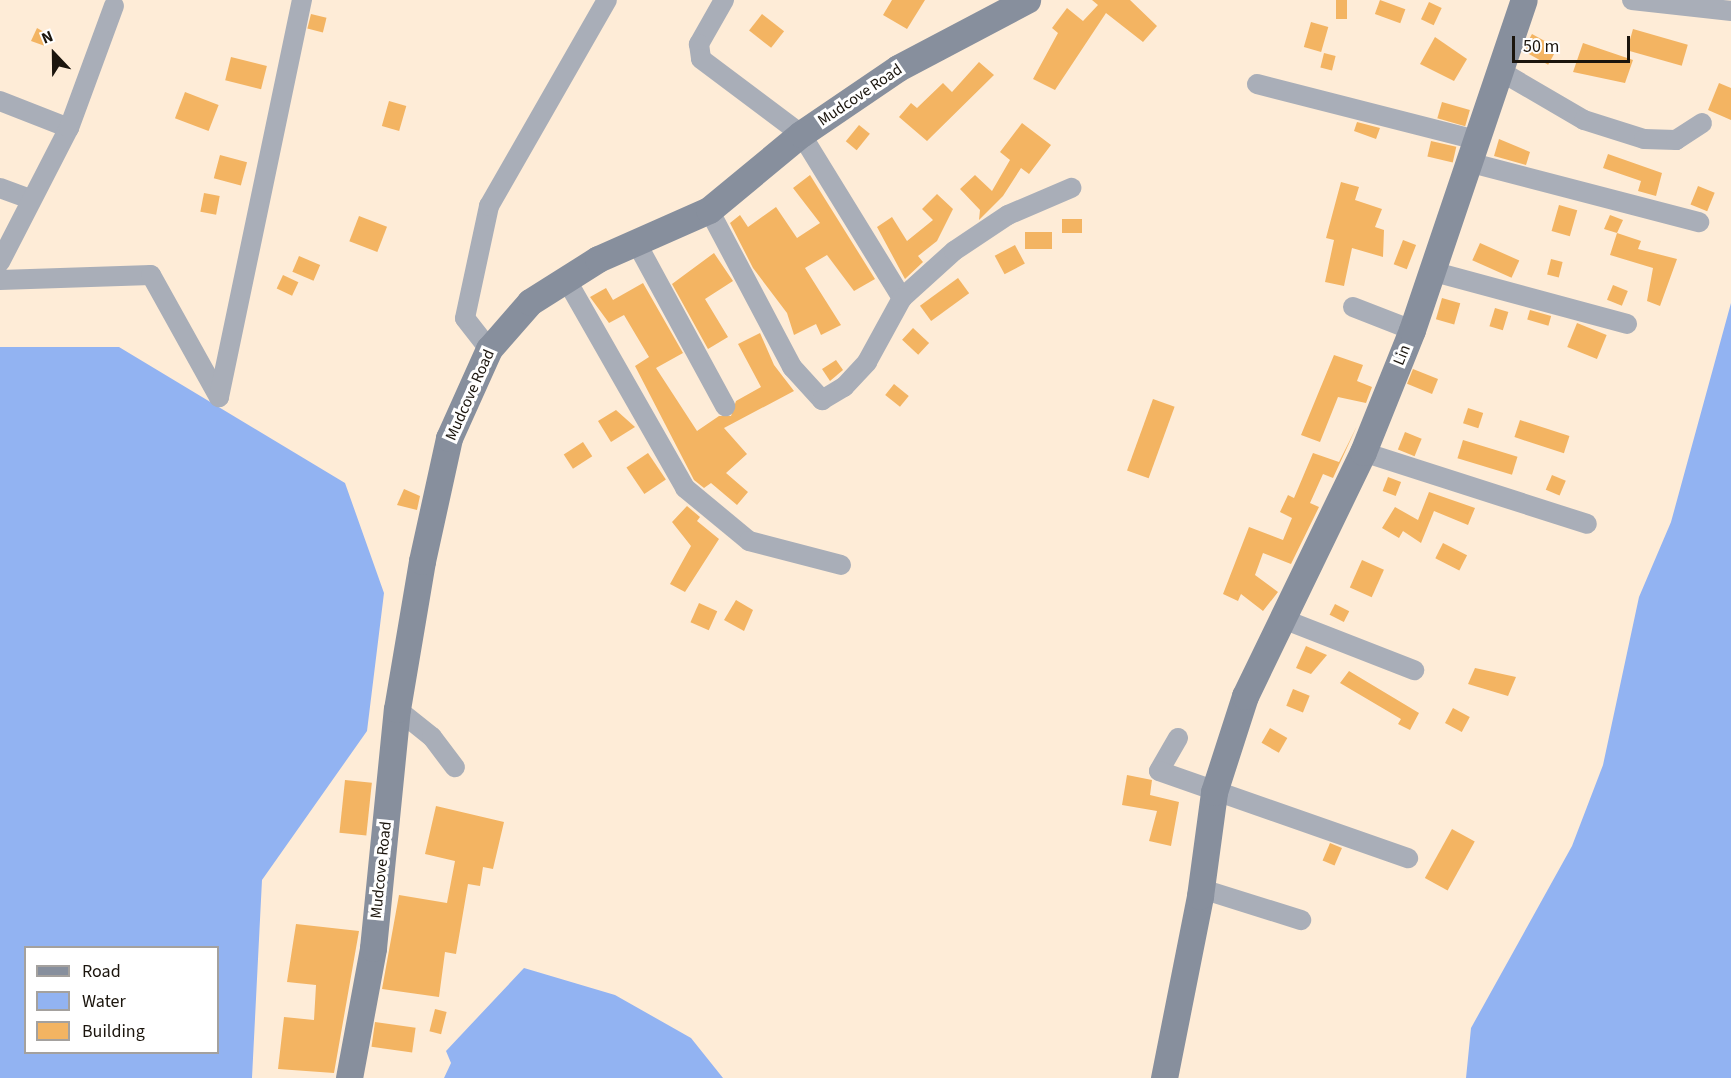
<!DOCTYPE html>
<style>
body{margin:0}
#map{position:relative;width:1731px;height:1078px;overflow:hidden;background:#feecd7;font-family:"Source Sans 3",sans-serif}
div>[style]{position:absolute}
.water>*{inset:0;background:#92b3f2}
.building>*{inset:0;background:#f3b462;transform-origin:0 0}
.street>*{height:20px;margin:-10px;padding:0 10px;transform-origin:10px;border-radius:10px;background:#a9aeb8}
.secondary>*{height:27px;margin:-13.5px;padding:0 13.5px;transform-origin:13.5px;border-radius:13.5px;background:#878f9d}
span{translate:-50% -50%;white-space:nowrap;text-align:center;line-height:1.15;-webkit-text-stroke:6px #fff;paint-order:stroke}
.street-label{font-size:16px;color:#1b150d}
.legend{position:absolute;left:24px;top:946px;width:195px;height:108px;box-sizing:border-box;background:#fff;border:2px solid #a4a19e;margin:0;padding:8px 10px;list-style:none;font-size:18px;color:#1b150d}
.legend li{display:flex;align-items:center;gap:12px;height:30px}
.legend b{width:30px;border:2px solid #a4a19e}
.north{position:absolute;left:24px;top:24px;width:60px;height:60px;-webkit-text-stroke:4px #fff;paint-order:stroke;rotate:338deg;font-size:16px;font-weight:700;line-height:24px;text-align:center;color:#1b150d}
.north::after{content:'';display:block;margin:auto;width:21px;height:27px;background:#1b150d;clip-path:polygon(50% 0,100% 100%,50% 72%,0 100%)}
.scale{position:absolute;left:1512px;top:36px;width:118px;height:27px;box-sizing:border-box;border:3px solid #1b150d;border-top:0;padding-left:8px;font-size:18px;line-height:21px;white-space:nowrap;color:#1b150d;-webkit-text-stroke:4px #fff;paint-order:stroke}
</style>
<div id="map">
<div class="water">
<i style="clip-path:polygon(1731px 303px,1731px 1078px,1466px 1078px,1471px 1028px,1572px 846px,1603px 765px,1639px 597px,1671px 522px)"></i>
<i style="clip-path:polygon(evenodd,0 347px,119px 347px,345px 483px,384px 593px,367px 731px,262px 880px,252px 1078px,0 1078px,0 347px,26px 948px,218px 948px,218px 1052px,26px 1052px,26px 948px)"></i>
<i style="clip-path:polygon(524px 968px,615px 995px,691px 1038px,723px 1078px,444px 1078px,451px 1063px,446px 1051px)"></i>
</div>
<div class="building">
<i style="clip-path:polygon(892px 0,925px 0,907px 29px,883px 15px)"></i>
<i style="clip-path:polygon(1092px 0,1130px 0,1157px 26px,1143px 42px,1106px 13px,1055px 90px,1033px 79px,1058px 33px,1052px 28px,1067px 8px,1083px 21px,1098px 5px)"></i>
<i style="left:1336px;top:0;width:11px;height:19px"></i>
<i style="left:1380px;top:0;width:27px;height:15px;rotate:20deg"></i>
<i style="left:1429px;top:2px;width:14px;height:19px;rotate:25deg"></i>
<i style="left:311px;top:14px;width:16px;height:15px;rotate:14deg"></i>
<i style="left:762px;top:14px;width:28px;height:21px;rotate:38deg"></i>
<i style="left:1311px;top:22px;width:18px;height:26px;rotate:16deg"></i>
<i style="clip-path:polygon(37px 28px,51px 36px,45px 46px,31px 41px)"></i>
<i style="left:1633px;top:29px;width:57px;height:22px;rotate:16deg"></i>
<i style="left:1532px;top:34px;width:29px;height:19px;rotate:29deg"></i>
<i style="clip-path:polygon(1435px 37px,1467px 59px,1454px 81px,1420px 64px)"></i>
<i style="clip-path:polygon(1583px 43px,1633px 60px,1625px 83px,1573px 72px)"></i>
<i style="left:1324px;top:53px;width:12px;height:15px;rotate:14deg"></i>
<i style="left:231px;top:57px;width:37px;height:24px;rotate:14deg"></i>
<i style="clip-path:polygon(979px 62px,994px 75px,927px 141px,899px 117px,911px 103px,917px 108px,943px 83px,952px 92px)"></i>
<i style="clip-path:polygon(1719px 83px,1731px 88px,1731px 120px,1708px 110px)"></i>
<i style="left:185px;top:92px;width:36px;height:28px;rotate:21deg"></i>
<i style="left:389px;top:101px;width:18px;height:26px;rotate:16deg"></i>
<i style="left:1442px;top:102px;width:29px;height:17px;rotate:16deg"></i>
<i style="clip-path:polygon(1357px 122px,1380px 128px,1376px 139px,1354px 131px)"></i>
<i style="clip-path:polygon(1022px 123px,1051px 145px,1029px 174px,1021px 168px,1003px 196px,979px 220px,980px 210px,960px 189px,975px 175px,992px 191px,1010px 160px,1000px 152px)"></i>
<i style="left:859px;top:125px;width:14px;height:21px;rotate:39deg"></i>
<i style="clip-path:polygon(1499px 139px,1530px 152px,1526px 165px,1494px 156px)"></i>
<i style="left:1431px;top:141px;width:26px;height:16px;rotate:13deg"></i>
<i style="clip-path:polygon(1608px 154px,1662px 173px,1656px 196px,1638px 191px,1641px 181px,1603px 168px)"></i>
<i style="left:220px;top:155px;width:28px;height:24px;rotate:15deg"></i>
<i style="clip-path:polygon(810px 175px,875px 279px,854px 291px,827px 255px,805px 268px,841px 325px,821px 335px,816px 324px,794px 335px,787px 313px,753px 268px,730px 223px,740px 215px,748px 227px,776px 207px,797px 238px,820px 223px,793px 188px)"></i>
<i style="clip-path:polygon(1341px 182px,1359px 187px,1355px 200px,1382px 209px,1375px 227px,1384px 230px,1383px 257px,1352px 248px,1344px 286px,1325px 282px,1334px 240px,1326px 238px)"></i>
<i style="left:1698px;top:186px;width:18px;height:20px;rotate:22deg"></i>
<i style="left:204px;top:193px;width:16px;height:19px;rotate:11deg"></i>
<i style="clip-path:polygon(937px 194px,953px 209px,937px 241px,918px 256px,923px 262px,905px 279px,877px 227px,892px 217px,907px 241px,933px 220px,922px 209px)"></i>
<i style="left:1559px;top:205px;width:19px;height:27px;rotate:16deg"></i>
<i style="clip-path:polygon(1610px 215px,1623px 220px,1617px 233px,1604px 229px)"></i>
<i style="left:359px;top:216px;width:30px;height:27px;rotate:21deg"></i>
<i style="left:1062px;top:219px;width:20px;height:14px"></i>
<i style="left:1025px;top:232px;width:27px;height:17px"></i>
<i style="clip-path:polygon(1617px 233px,1641px 241px,1638px 249px,1677px 259px,1660px 306px,1647px 301px,1653px 268px,1610px 255px)"></i>
<i style="left:1403px;top:240px;width:14px;height:26px;rotate:21deg"></i>
<i style="left:1480px;top:243px;width:43px;height:19px;rotate:24deg"></i>
<i style="left:1015px;top:245px;width:21px;height:23px;rotate:62deg"></i>
<i style="clip-path:polygon(714px 253px,733px 281px,705px 299px,728px 337px,708px 349px,672px 284px)"></i>
<i style="left:299px;top:256px;width:23px;height:17px;rotate:23deg"></i>
<i style="left:1551px;top:259px;width:12px;height:16px;rotate:14deg"></i>
<i style="left:283px;top:275px;width:17px;height:15px;rotate:25deg"></i>
<i style="left:958px;top:278px;width:19px;height:47px;rotate:54deg"></i>
<i style="clip-path:polygon(643px 283px,683px 353px,656px 368px,697px 431px,719px 416px,731px 416px,736px 401px,761px 387px,738px 344px,760px 333px,774px 365px,794px 391px,724px 428px,747px 454px,726px 473px,748px 492px,737px 505px,711px 483px,704px 488px,694px 480px,635px 366px,649px 357px,624px 315px,609px 323px,590px 297px,606px 288px,613px 300px)"></i>
<i style="left:1613px;top:285px;width:16px;height:16px;rotate:22deg"></i>
<i style="left:1442px;top:298px;width:19px;height:22px;rotate:16deg"></i>
<i style="left:1495px;top:308px;width:14px;height:19px;rotate:17deg"></i>
<i style="left:1530px;top:310px;width:22px;height:10px;rotate:16deg"></i>
<i style="left:1577px;top:323px;width:32px;height:26px;rotate:22deg"></i>
<i style="left:913px;top:328px;width:22px;height:16px;rotate:43deg"></i>
<i style="clip-path:polygon(1334px 355px,1363px 365px,1357px 381px,1372px 387px,1366px 403px,1338px 397px,1320px 442px,1301px 435px)"></i>
<i style="clip-path:polygon(836px 360px,843px 370px,830px 381px,822px 369px)"></i>
<i style="left:1413px;top:369px;width:27px;height:16px;rotate:22deg"></i>
<i style="left:894px;top:384px;width:19px;height:14px;rotate:39deg"></i>
<i style="left:1153px;top:399px;width:23px;height:76px;rotate:20deg"></i>
<i style="left:1468px;top:408px;width:16px;height:16px;rotate:18deg"></i>
<i style="clip-path:polygon(616px 410px,635px 427px,611px 442px,598px 421px)"></i>
<i style="left:1520px;top:420px;width:52px;height:18px;rotate:18deg"></i>
<i style="clip-path:polygon(1357px 426px,1333px 478px,1323px 474px,1310px 503px,1319px 507px,1291px 564px,1263px 553px,1255px 575px,1278px 592px,1263px 611px,1241px 594px,1238px 601px,1223px 594px,1249px 527px,1283px 540px,1292px 518px,1280px 512px,1288px 495px,1294px 498px,1313px 453px,1339px 462px)"></i>
<i style="left:1405px;top:432px;width:18px;height:19px;rotate:22deg"></i>
<i style="left:1463px;top:440px;width:57px;height:19px;rotate:17deg"></i>
<i style="left:583px;top:442px;width:17px;height:23px;rotate:57deg"></i>
<i style="left:648px;top:453px;width:32px;height:26px;rotate:56deg"></i>
<i style="left:1552px;top:475px;width:15px;height:16px;rotate:23deg"></i>
<i style="left:1388px;top:477px;width:14px;height:15px;rotate:21deg"></i>
<i style="clip-path:polygon(404px 489px,420px 496px,417px 510px,397px 505px)"></i>
<i style="clip-path:polygon(1429px 492px,1475px 508px,1468px 525px,1434px 511px,1421px 543px,1403px 531px,1399px 538px,1382px 528px,1395px 507px,1418px 520px)"></i>
<i style="clip-path:polygon(687px 506px,700px 517px,697px 521px,719px 539px,685px 592px,670px 584px,691px 546px,672px 522px)"></i>
<i style="left:1443px;top:543px;width:27px;height:17px;rotate:27deg"></i>
<i style="left:1362px;top:560px;width:24px;height:30px;rotate:24deg"></i>
<i style="clip-path:polygon(736px 600px,753px 610px,744px 631px,724px 620px)"></i>
<i style="left:699px;top:603px;width:20px;height:21px;rotate:24deg"></i>
<i style="left:1335px;top:604px;width:16px;height:12px;rotate:27deg"></i>
<i style="clip-path:polygon(1306px 646px,1327px 655px,1311px 674px,1296px 668px)"></i>
<i style="clip-path:polygon(1475px 668px,1516px 677px,1508px 696px,1468px 684px)"></i>
<i style="clip-path:polygon(1349px 671px,1419px 713px,1410px 730px,1398px 724px,1401px 719px,1340px 683px)"></i>
<i style="left:1293px;top:689px;width:18px;height:18px;rotate:22deg"></i>
<i style="left:1453px;top:708px;width:19px;height:17px;rotate:28deg"></i>
<i style="left:1270px;top:728px;width:20px;height:17px;rotate:30deg"></i>
<i style="clip-path:polygon(1127px 775px,1152px 780px,1150px 795px,1179px 802px,1171px 846px,1149px 841px,1157px 811px,1122px 805px)"></i>
<i style="left:345px;top:780px;width:27px;height:53px;rotate:6deg"></i>
<i style="clip-path:polygon(436px 806px,504px 822px,493px 869px,483px 867px,480px 886px,468px 884px,456px 954px,445px 952px,439px 997px,382px 989px,399px 895px,447px 903px,455px 861px,425px 854px)"></i>
<i style="left:1452px;top:829px;width:26px;height:56px;rotate:29deg"></i>
<i style="left:1330px;top:843px;width:13px;height:19px;rotate:23deg"></i>
<i style="clip-path:polygon(296px 924px,359px 931px,334px 1073px,278px 1069px,284px 1017px,314px 1020px,316px 985px,287px 982px)"></i>
<i style="left:435px;top:1009px;width:12px;height:23px;rotate:14deg"></i>
<i style="left:375px;top:1022px;width:41px;height:25px;rotate:8deg"></i>
</div>
<div class="street">
<i style="left:724px;top:0;width:51px;rotate:119.6deg"></i>
<i style="left:699px;top:44px;width:15px;rotate:82deg"></i>
<i style="left:701px;top:59px;width:125px;rotate:36.9deg"></i>
<i style="left:801px;top:134px;width:193px;rotate:58.4deg"></i>
<i style="left:902px;top:298px;width:70px;rotate:-42.1deg"></i>
<i style="left:954px;top:251px;width:65px;rotate:-33.7deg"></i>
<i style="left:1008px;top:215px;width:69px;rotate:-23.2deg"></i>
<i style="left:1632px;top:0;width:100px;rotate:6.3deg"></i>
<i style="left:1500px;top:71px;width:97px;rotate:30.3deg"></i>
<i style="left:1584px;top:120px;width:63px;rotate:17.6deg"></i>
<i style="left:1644px;top:139px;width:32px;rotate:2deg"></i>
<i style="left:1676px;top:140px;width:31px;rotate:-33deg"></i>
<i style="left:1257px;top:84px;width:226px;rotate:14.3deg"></i>
<i style="left:0;top:101px;width:74px;rotate:21.4deg"></i>
<i style="left:1468px;top:162px;width:239px;rotate:14.6deg"></i>
<i style="left:0;top:188px;width:33px;rotate:20deg"></i>
<i style="left:709px;top:210px;width:178px;rotate:62.1deg"></i>
<i style="left:792px;top:367px;width:45px;rotate:47.7deg"></i>
<i style="left:822px;top:400px;width:26px;rotate:-31deg"></i>
<i style="left:844px;top:387px;width:34px;rotate:-47deg"></i>
<i style="left:867px;top:362px;width:73px;rotate:-61.3deg"></i>
<i style="left:636px;top:242px;width:187px;rotate:61.5deg"></i>
<i style="left:0;top:262px;width:151px;rotate:-62.8deg"></i>
<i style="left:69px;top:128px;width:130px;rotate:-69.8deg"></i>
<i style="left:1431px;top:271px;width:203px;rotate:15.1deg"></i>
<i style="left:566px;top:279px;width:241px;rotate:60.3deg"></i>
<i style="left:685px;top:488px;width:83px;rotate:39.6deg"></i>
<i style="left:749px;top:541px;width:95px;rotate:14.6deg"></i>
<i style="left:0;top:280px;width:151px;rotate:-1.9deg"></i>
<i style="left:151px;top:275px;width:140px;rotate:60.9deg"></i>
<i style="left:1353px;top:307px;width:63px;rotate:21.3deg"></i>
<i style="left:489px;top:349px;width:39px;rotate:-128deg"></i>
<i style="left:465px;top:318px;width:115px;rotate:-77.9deg"></i>
<i style="left:489px;top:206px;width:237px;rotate:-60.2deg"></i>
<i style="left:219px;top:397px;width:406px;rotate:-78.2deg"></i>
<i style="left:1363px;top:452px;width:235px;rotate:17.8deg"></i>
<i style="left:1283px;top:619px;width:141px;rotate:21.3deg"></i>
<i style="left:397px;top:709px;width:45px;rotate:38.7deg"></i>
<i style="left:432px;top:737px;width:38px;rotate:53deg"></i>
<i style="left:1178px;top:738px;width:38px;rotate:120deg"></i>
<i style="left:1159px;top:771px;width:264px;rotate:19.3deg"></i>
<i style="left:1202px;top:889px;width:104px;rotate:17.4deg"></i>
</div>
<div class="secondary">
<i style="left:349px;top:1078px;width:132px;rotate:-79.5deg"></i>
<i style="left:373px;top:948px;width:240px;rotate:-84.3deg"></i>
<i style="left:397px;top:709px;width:150px;rotate:-80.4deg"></i>
<i style="left:422px;top:561px;width:126px;rotate:-77.6deg"></i>
<i style="left:449px;top:438px;width:98px;rotate:-65.8deg"></i>
<i style="left:489px;top:349px;width:62px;rotate:-48.9deg"></i>
<i style="left:530px;top:302px;width:80px;rotate:-32.3deg"></i>
<i style="left:598px;top:259px;width:121px;rotate:-23.8deg"></i>
<i style="left:709px;top:210px;width:119px;rotate:-39.6deg"></i>
<i style="left:801px;top:134px;width:117px;rotate:-34.2deg"></i>
<i style="left:898px;top:68px;width:146px;rotate:-27.8deg"></i>
<i style="left:1164px;top:1078px;width:186px;rotate:-78.8deg"></i>
<i style="left:1200px;top:896px;width:105px;rotate:-82.3deg"></i>
<i style="left:1214px;top:792px;width:101px;rotate:-72.1deg"></i>
<i style="left:1245px;top:696px;width:271px;rotate:-64.2deg"></i>
<i style="left:1363px;top:452px;width:131px;rotate:-68.1deg"></i>
<i style="left:1412px;top:330px;width:348px;rotate:-71.3deg"></i>
</div>
<div class="street-label">
<span style="left:860px;top:95px;rotate:-34deg">Mudcove Road</span>
<span style="left:1402px;top:355px;rotate:-68deg">Lin</span>
<span style="left:470px;top:395px;rotate:-66deg">Mudcove Road</span>
<span style="left:381px;top:870px;rotate:-84deg">Mudcove Road</span>
</div>
<ul class="legend">
<li><b style="height:8px;background:#878f9d"></b>Road</li>
<li><b style="height:16px;background:#92b3f2"></b>Water</li>
<li><b style="height:16px;background:#f3b462"></b>Building</li>
</ul>
<div class="north">N</div>
<div class="scale">50 m</div>
</div>
